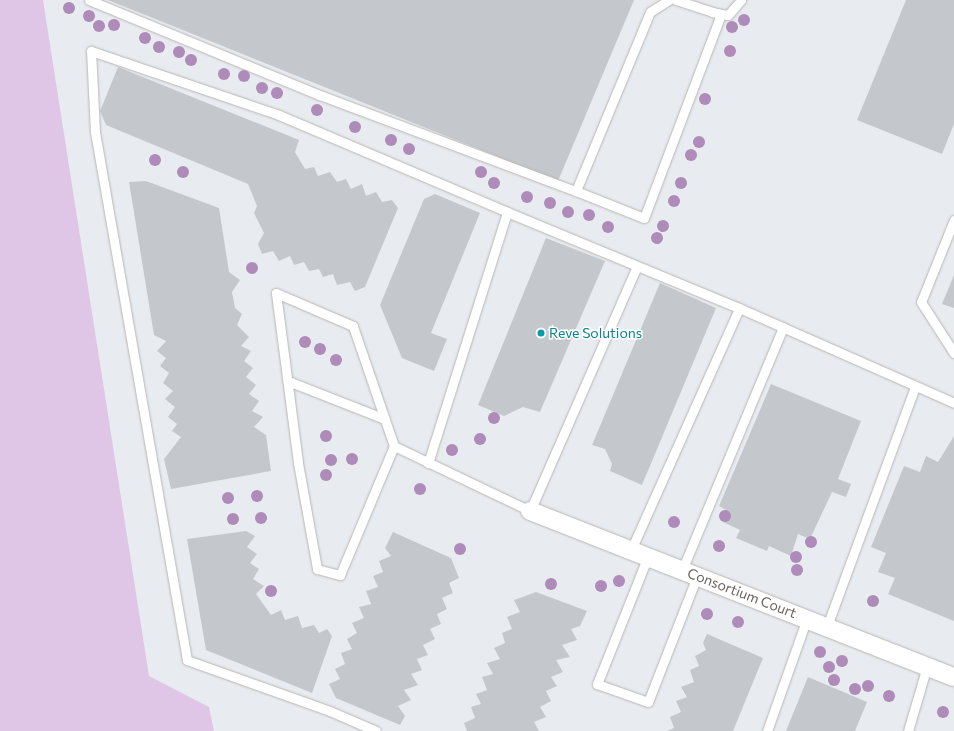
<!DOCTYPE html>
<style>
body{margin:0}
#map{position:relative;width:954px;height:731px;overflow:hidden;background:#e8ecf0;font-family:Commissioner,sans-serif}
div>[style]{position:absolute}
.green>*{inset:0;background:#e0c6e6}
.building>*{inset:0;background:#c4c8cc}
.roads{filter:drop-shadow(0 0 1px #b9b5b3) drop-shadow(0 0 1px #b9b5b3)}
.service>*{height:9px;margin:-4.5px;padding:0 4.5px;transform-origin:4.5px;border-radius:4.5px;background:#fff}
.minor>*{height:18px;margin:-9px;padding:0 9px;transform-origin:9px;border-radius:9px;background:#fff}
.trees>*{width:12px;height:12px;margin:-6px;border-radius:50%;background:#ae8bb8}
.dots>*{width:11px;height:11px;translate:-50% -50%;box-sizing:border-box;border:2px solid #fff;border-radius:50%}
span{translate:-50% -50%;white-space:nowrap;text-align:center;line-height:1.15;-webkit-text-stroke:3px #fff;paint-order:stroke}
.culture-label{font-size:14px;color:#0d838f}
.left{translate:0 -50%;text-align:left}
.street-label{font-size:14px;color:#67625f}
</style>
<div id="map">
<div class="green">
<i style="clip-path:polygon(0 0,43px 0,149px 676px,209px 707px,214px 731px,0 731px)"></i>
</div>
<div class="building">
<i style="clip-path:polygon(108px 0,634px 0,558px 181px)"></i>
<i style="clip-path:polygon(906px 0,954px 0,954px 124px,942px 154px,857px 120px)"></i>
<i style="clip-path:polygon(118px 67px,299px 140px,295px 152px,305px 169px,314px 167px,318px 176px,330px 172px,337px 182px,346px 179px,351px 189px,362px 184px,366px 196px,376px 192px,382px 202px,392px 200px,398px 208px,365px 287px,355px 291px,350px 282px,337px 285px,333px 274px,323px 277px,319px 269px,309px 271px,304px 262px,294px 265px,290px 256px,279px 261px,273px 251px,262px 254px,258px 244px,264px 233px,254px 213px,257px 206px,248px 184px,106px 125px,100px 111px)"></i>
<i style="clip-path:polygon(146px 181px,219px 208px,229px 272px,240px 280px,232px 292px,235px 308px,242px 314px,237px 325px,249px 337px,241px 346px,251px 351px,244px 361px,253px 368px,246px 377px,256px 385px,249px 394px,259px 401px,252px 411px,263px 417px,254px 427px,266px 435px,271px 471px,171px 489px,164px 459px,181px 437px,172px 431px,177px 424px,168px 417px,175px 407px,165px 399px,173px 391px,163px 383px,169px 373px,160px 366px,166px 358px,157px 351px,166px 341px,154px 335px,129px 182px)"></i>
<i style="clip-path:polygon(435px 194px,480px 213px,431px 333px,447px 339px,434px 371px,402px 358px,380px 305px,424px 199px)"></i>
<i style="clip-path:polygon(546px 238px,605px 261px,540px 412px,523px 407px,504px 416px,478px 405px)"></i>
<i style="clip-path:polygon(954px 275px,954px 308px,942px 304px)"></i>
<i style="clip-path:polygon(660px 283px,716px 308px,642px 485px,610px 471px,612px 464px,605px 449px,592px 445px)"></i>
<i style="clip-path:polygon(771px 384px,861px 421px,838px 479px,851px 484px,846px 497px,832px 492px,810px 539px,798px 534px,791px 556px,769px 546px,767px 551px,736px 538px,740px 530px,723px 522px,726px 510px,719px 506px)"></i>
<i style="clip-path:polygon(954px 436px,954px 621px,888px 594px,895px 578px,878px 572px,886px 553px,871px 547px,904px 466px,920px 472px,926px 456px,938px 462px)"></i>
<i style="clip-path:polygon(246px 531px,255px 536px,247px 547px,257px 554px,250px 563px,259px 569px,253px 579px,264px 586px,256px 594px,271px 615px,281px 610px,285px 620px,298px 616px,302px 628px,314px 625px,319px 633px,327px 629px,332px 636px,312px 693px,206px 650px,187px 539px)"></i>
<i style="clip-path:polygon(393px 532px,451px 558px,459px 578px,449px 583px,453px 593px,442px 598px,447px 609px,437px 614px,441px 624px,430px 629px,435px 639px,423px 645px,428px 655px,417px 659px,422px 670px,411px 674px,418px 685px,404px 690px,411px 700px,398px 706px,405px 716px,400px 725px,336px 698px,329px 684px,340px 679px,335px 669px,345px 664px,341px 653px,352px 649px,347px 639px,357px 633px,352px 623px,364px 618px,359px 607px,371px 604px,366px 591px,378px 587px,373px 576px,383px 572px,379px 561px,391px 556px,385px 548px)"></i>
<i style="clip-path:polygon(536px 592px,587px 611px,580px 626px,571px 629px,577px 640px,562px 645px,570px 657px,556px 660px,563px 672px,551px 677px,557px 686px,546px 691px,551px 701px,540px 707px,546px 717px,534px 722px,539px 731px,467px 731px,464px 723px,475px 718px,471px 707px,481px 704px,476px 694px,487px 690px,482px 677px,493px 674px,487px 663px,500px 659px,494px 648px,505px 643px,502px 633px,512px 629px,507px 617px,520px 612px,514px 600px)"></i>
<i style="clip-path:polygon(707px 634px,763px 658px,733px 731px,667px 731px,674px 728px,670px 717px,681px 712px,676px 701px,687px 697px,681px 687px,694px 682px,690px 670px,699px 666px,695px 656px,706px 650px,703px 643px)"></i>
<i style="clip-path:polygon(808px 677px,867px 702px,855px 731px,786px 731px)"></i>
</div>
<div class="roads">
<div class="service">
<i style="left:89px;top:0;width:250px;rotate:22.4deg"></i>
<i style="left:320px;top:95px;width:273px;rotate:20.6deg"></i>
<i style="left:669px;top:0;width:22px;rotate:148deg"></i>
<i style="left:650px;top:12px;width:194px;rotate:112.5deg"></i>
<i style="left:576px;top:191px;width:73px;rotate:21.7deg"></i>
<i style="left:644px;top:218px;width:218px;rotate:-69.3deg"></i>
<i style="left:676px;top:0;width:38px;rotate:18deg"></i>
<i style="left:712px;top:12px;width:16px;rotate:11deg"></i>
<i style="left:728px;top:15px;width:20px;rotate:-49deg"></i>
<i style="left:954px;top:220px;width:88px;rotate:111.9deg"></i>
<i style="left:921px;top:302px;width:61px;rotate:57.1deg"></i>
<i style="left:288px;top:381px;width:104px;rotate:21.4deg"></i>
<i style="left:394px;top:446px;width:127px;rotate:-108.9deg"></i>
<i style="left:353px;top:326px;width:84px;rotate:-156.8deg"></i>
<i style="left:276px;top:293px;width:171px;rotate:82.6deg"></i>
<i style="left:298px;top:463px;width:108px;rotate:79.8deg"></i>
<i style="left:317px;top:569px;width:24px;rotate:15deg"></i>
<i style="left:340px;top:575px;width:140px;rotate:-67.3deg"></i>
<i style="left:394px;top:446px;width:151px;rotate:25.5deg"></i>
<i style="left:530px;top:511px;width:267px;rotate:-66.4deg"></i>
<i style="left:428px;top:463px;width:263px;rotate:-72.5deg"></i>
<i style="left:507px;top:212px;width:251px;rotate:22.5deg"></i>
<i style="left:739px;top:308px;width:235px;rotate:23.8deg"></i>
<i style="left:631px;top:550px;width:265px;rotate:-65.9deg"></i>
<i style="left:648px;top:556px;width:138px;rotate:111.7deg"></i>
<i style="left:597px;top:684px;width:54px;rotate:19.4deg"></i>
<i style="left:648px;top:702px;width:135px;rotate:-68.7deg"></i>
<i style="left:682px;top:570px;width:263px;rotate:-67.4deg"></i>
<i style="left:827px;top:626px;width:255px;rotate:-69.8deg"></i>
<i style="left:376px;top:731px;width:50px;rotate:-156.5deg"></i>
<i style="left:330px;top:711px;width:152px;rotate:-160.4deg"></i>
<i style="left:187px;top:660px;width:536px;rotate:-99.88deg"></i>
<i style="left:95px;top:132px;width:81px;rotate:-92.8deg"></i>
<i style="left:91px;top:51px;width:199px;rotate:18.8deg"></i>
<i style="left:279px;top:115px;width:248px;rotate:23deg"></i>
<i style="left:767px;top:731px;width:120px;rotate:-70.5deg"></i>
<i style="left:908px;top:731px;width:68px;rotate:-73.7deg"></i>
</div>
<div class="minor">
<i style="left:530px;top:511px;width:455px;rotate:21.4deg"></i>
</div>
</div>
<div class="trees">
<i style="left:69px;top:8px"></i>
<i style="left:89px;top:16px"></i>
<i style="left:744px;top:20px"></i>
<i style="left:114px;top:25px"></i>
<i style="left:99px;top:26px"></i>
<i style="left:732px;top:27px"></i>
<i style="left:145px;top:38px"></i>
<i style="left:159px;top:47px"></i>
<i style="left:730px;top:51px"></i>
<i style="left:179px;top:52px"></i>
<i style="left:191px;top:60px"></i>
<i style="left:224px;top:74px"></i>
<i style="left:244px;top:76px"></i>
<i style="left:262px;top:88px"></i>
<i style="left:277px;top:93px"></i>
<i style="left:705px;top:99px"></i>
<i style="left:317px;top:110px"></i>
<i style="left:355px;top:127px"></i>
<i style="left:391px;top:140px"></i>
<i style="left:699px;top:142px"></i>
<i style="left:409px;top:149px"></i>
<i style="left:691px;top:155px"></i>
<i style="left:155px;top:160px"></i>
<i style="left:183px;top:172px"></i>
<i style="left:481px;top:172px"></i>
<i style="left:494px;top:183px"></i>
<i style="left:681px;top:183px"></i>
<i style="left:527px;top:197px"></i>
<i style="left:674px;top:201px"></i>
<i style="left:550px;top:203px"></i>
<i style="left:568px;top:212px"></i>
<i style="left:589px;top:215px"></i>
<i style="left:663px;top:226px"></i>
<i style="left:608px;top:227px"></i>
<i style="left:657px;top:238px"></i>
<i style="left:252px;top:268px"></i>
<i style="left:305px;top:342px"></i>
<i style="left:320px;top:349px"></i>
<i style="left:336px;top:360px"></i>
<i style="left:494px;top:418px"></i>
<i style="left:326px;top:436px"></i>
<i style="left:480px;top:439px"></i>
<i style="left:452px;top:450px"></i>
<i style="left:352px;top:459px"></i>
<i style="left:331px;top:460px"></i>
<i style="left:326px;top:475px"></i>
<i style="left:420px;top:489px"></i>
<i style="left:257px;top:496px"></i>
<i style="left:228px;top:498px"></i>
<i style="left:725px;top:516px"></i>
<i style="left:261px;top:518px"></i>
<i style="left:233px;top:519px"></i>
<i style="left:674px;top:522px"></i>
<i style="left:811px;top:542px"></i>
<i style="left:719px;top:546px"></i>
<i style="left:460px;top:549px"></i>
<i style="left:796px;top:557px"></i>
<i style="left:797px;top:570px"></i>
<i style="left:619px;top:581px"></i>
<i style="left:551px;top:584px"></i>
<i style="left:601px;top:586px"></i>
<i style="left:271px;top:591px"></i>
<i style="left:873px;top:601px"></i>
<i style="left:707px;top:614px"></i>
<i style="left:738px;top:622px"></i>
<i style="left:820px;top:652px"></i>
<i style="left:842px;top:661px"></i>
<i style="left:829px;top:667px"></i>
<i style="left:834px;top:680px"></i>
<i style="left:868px;top:686px"></i>
<i style="left:855px;top:689px"></i>
<i style="left:889px;top:696px"></i>
<i style="left:943px;top:712px"></i>
</div>
<div class="dots">
<i style="left:541px;top:333px;background:#0f9aa8"></i>
</div>
<div class="culture-label">
<span class="left" style="left:549px;top:333px">Reve Solutions</span>
</div>
<div class="street-label">
<span style="left:742px;top:593px;rotate:21deg">Consortium Court</span>
</div>
</div>
